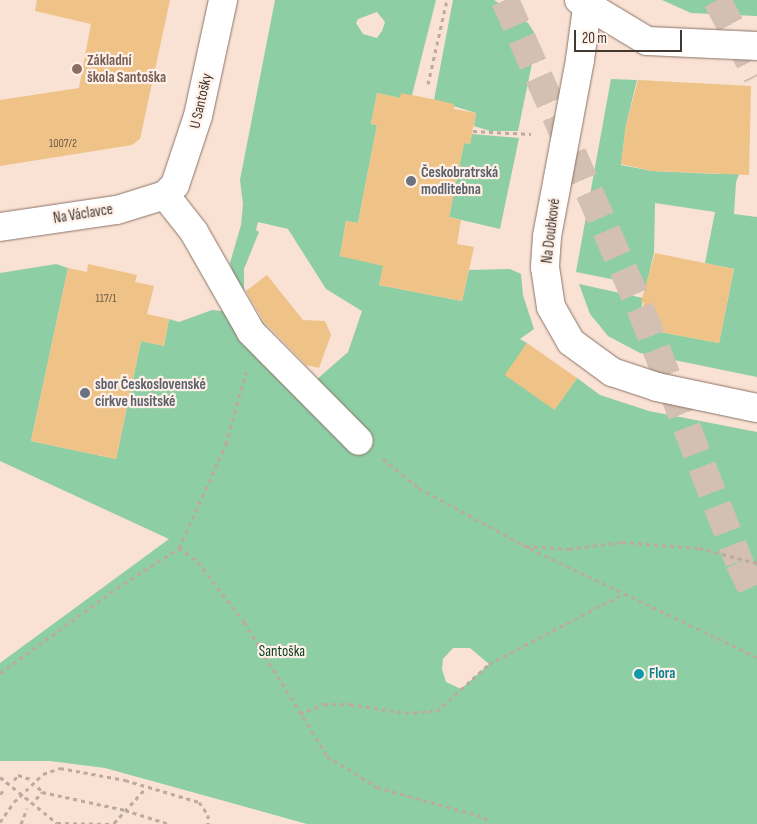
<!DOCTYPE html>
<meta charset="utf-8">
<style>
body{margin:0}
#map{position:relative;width:757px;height:824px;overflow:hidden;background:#f9e1d3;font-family:"Sofia Sans Condensed",sans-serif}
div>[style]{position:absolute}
.green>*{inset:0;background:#8dcea4}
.building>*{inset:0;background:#efc288;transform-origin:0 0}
.highway-tunnel>*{height:28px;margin-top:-14px;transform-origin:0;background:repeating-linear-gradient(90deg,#d4bfb3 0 28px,transparent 0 42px)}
.path>*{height:3px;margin-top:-1.5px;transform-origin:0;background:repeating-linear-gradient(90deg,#bdaa9f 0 4px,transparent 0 8px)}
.roads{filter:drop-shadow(0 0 1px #8a7468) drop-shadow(0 0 1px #8a7468)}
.minor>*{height:28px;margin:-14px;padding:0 14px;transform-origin:14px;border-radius:14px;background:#fff}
.dots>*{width:14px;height:14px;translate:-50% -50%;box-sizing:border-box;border:2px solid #fff0e8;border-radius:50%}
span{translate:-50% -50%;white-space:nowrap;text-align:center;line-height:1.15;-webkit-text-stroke:4.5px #fff0e8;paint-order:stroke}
.number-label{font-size:12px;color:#6d5b48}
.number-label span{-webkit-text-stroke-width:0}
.education-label{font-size:15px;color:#785e54;font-weight:700}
.left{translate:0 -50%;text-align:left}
.street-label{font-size:15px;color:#423933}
.worship-label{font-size:15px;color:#5b616d;font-weight:700}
.park-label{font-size:15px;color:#0c4025}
.culture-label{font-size:15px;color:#0d838f;font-weight:700}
.scale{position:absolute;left:574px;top:30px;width:108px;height:22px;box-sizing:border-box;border:2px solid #423933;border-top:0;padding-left:6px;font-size:15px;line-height:18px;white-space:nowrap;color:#423933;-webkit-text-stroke:4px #fff0e8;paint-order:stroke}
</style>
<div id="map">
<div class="green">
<i style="clip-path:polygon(evenodd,275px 0,436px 0,412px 95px,400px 98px,377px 93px,371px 124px,377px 125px,358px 223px,346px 221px,340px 256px,384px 264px,379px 285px,462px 301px,469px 270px,510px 269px,521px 274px,523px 295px,534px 329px,520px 339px,527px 343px,506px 375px,555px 409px,577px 378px,600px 395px,649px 411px,757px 432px,757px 824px,307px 824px,105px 768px,50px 761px,0 761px,0 663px,169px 539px,0 461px,0 273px,56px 264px,68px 268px,31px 441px,116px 459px,141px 341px,164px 346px,169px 319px,179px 322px,212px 310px,222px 311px,244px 294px,235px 280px,230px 263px,241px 225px,243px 204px,240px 180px,275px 0,377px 12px,385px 22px,382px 31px,377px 38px,363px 34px,356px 23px,358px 19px,377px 12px,275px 0,258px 222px,288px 229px,326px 289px,362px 311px,348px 352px,316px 380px,305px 366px,301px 368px,252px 309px,244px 294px,244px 269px,259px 232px,256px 230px,258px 222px,275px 0,453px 648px,470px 648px,489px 664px,461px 689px,446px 682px,442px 669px,443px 659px,453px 648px)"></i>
<i style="clip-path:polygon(453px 0,494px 0,528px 23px,534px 32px,536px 44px,518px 131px,490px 131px,474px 126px,476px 113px,434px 100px)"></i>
<i style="clip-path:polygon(662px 0,757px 0,757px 16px,691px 13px)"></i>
<i style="clip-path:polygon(611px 79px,637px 80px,626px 125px,621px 165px,652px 171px,717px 174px,742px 167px,736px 182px,734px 214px,757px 217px,757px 377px,640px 353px,608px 336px,590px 314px,579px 284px,643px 298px,639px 328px,719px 343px,734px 269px,705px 263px,715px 212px,655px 203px,654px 253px,646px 286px,576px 272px)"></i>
<i style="clip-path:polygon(472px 134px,519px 138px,500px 229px,449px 217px,464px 143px,470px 144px)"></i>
</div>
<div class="building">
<i style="clip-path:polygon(37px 0,170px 0,140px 139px,132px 145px,0 166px,0 100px,79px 88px,91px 24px,35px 11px)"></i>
<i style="clip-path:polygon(638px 80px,751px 86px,749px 175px,652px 171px,621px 164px,626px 125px)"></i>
<i style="clip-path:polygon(377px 93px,400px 98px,401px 93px,437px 100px,454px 104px,454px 109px,476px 113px,470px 144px,464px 143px,449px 217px,461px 220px,457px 244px,474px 247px,462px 301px,379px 285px,383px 266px,340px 256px,346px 221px,358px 223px,377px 125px,371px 124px)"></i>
<i style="clip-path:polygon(655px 253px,734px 269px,719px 343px,639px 328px,644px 302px,641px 302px)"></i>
<i style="clip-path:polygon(88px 264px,137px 275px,135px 282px,154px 286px,147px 314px,169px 319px,164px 346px,141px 341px,116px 459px,31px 441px,68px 268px,87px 272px)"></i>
<i style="clip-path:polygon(267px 275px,303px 320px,325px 321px,331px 335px,319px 368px,306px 365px,264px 322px,246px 291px)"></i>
<i style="left:527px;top:343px;width:61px;height:39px;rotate:35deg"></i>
</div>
<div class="highway-tunnel">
<i style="left:505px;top:0;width:339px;rotate:66.3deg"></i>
<i style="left:641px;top:310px;width:270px;rotate:68.7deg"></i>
<i style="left:739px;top:562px;width:41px;rotate:64.1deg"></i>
<i style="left:717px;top:0;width:86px;rotate:62.2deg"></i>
</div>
<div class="path">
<i style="left:428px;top:84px;width:86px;rotate:-77.3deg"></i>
<i style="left:473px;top:131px;width:58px;rotate:3deg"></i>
<i style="left:383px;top:459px;width:46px;rotate:38.9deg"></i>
<i style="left:419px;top:488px;width:119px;rotate:28.7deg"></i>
<i style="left:523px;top:545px;width:259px;rotate:25.6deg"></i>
<i style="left:526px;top:546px;width:43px;rotate:4deg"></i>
<i style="left:569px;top:549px;width:53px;rotate:-7.5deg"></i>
<i style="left:622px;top:542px;width:77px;rotate:4.5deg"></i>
<i style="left:699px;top:548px;width:60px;rotate:14.5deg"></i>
<i style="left:179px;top:548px;width:24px;rotate:36deg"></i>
<i style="left:198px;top:562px;width:76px;rotate:52.5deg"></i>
<i style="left:244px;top:622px;width:158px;rotate:58.2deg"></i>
<i style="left:327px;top:756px;width:59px;rotate:31.8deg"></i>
<i style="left:377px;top:787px;width:111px;rotate:15.7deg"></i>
<i style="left:484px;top:817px;width:9px;rotate:49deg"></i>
<i style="left:0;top:673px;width:145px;rotate:-36deg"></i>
<i style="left:117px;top:588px;width:74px;rotate:-32.8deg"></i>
<i style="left:179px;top:548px;width:114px;rotate:-65.7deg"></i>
<i style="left:226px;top:444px;width:75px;rotate:-74.5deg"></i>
<i style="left:300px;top:714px;width:26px;rotate:-23deg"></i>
<i style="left:324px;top:704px;width:26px"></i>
<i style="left:350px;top:704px;width:56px;rotate:9.3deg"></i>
<i style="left:405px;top:713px;width:32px;rotate:-4deg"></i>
<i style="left:437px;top:711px;width:70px;rotate:-42.1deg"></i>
<i style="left:489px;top:664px;width:151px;rotate:-27.6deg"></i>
<i style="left:0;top:777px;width:73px;rotate:38.9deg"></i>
<i style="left:57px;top:823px;width:58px;rotate:1deg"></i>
<i style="left:14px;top:780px;width:6px;rotate:-51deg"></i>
<i style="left:18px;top:775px;width:13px;rotate:18deg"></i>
<i style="left:38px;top:787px;width:6px;rotate:51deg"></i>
<i style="left:42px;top:792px;width:85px;rotate:12.2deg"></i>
<i style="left:125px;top:810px;width:46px;rotate:17.7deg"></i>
<i style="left:0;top:794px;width:7px;rotate:-45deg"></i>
<i style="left:36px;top:799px;width:9px;rotate:-49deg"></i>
<i style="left:0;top:822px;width:24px;rotate:-55deg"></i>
<i style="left:14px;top:802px;width:40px;rotate:-44deg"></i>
<i style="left:43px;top:774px;width:18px;rotate:-19deg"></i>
<i style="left:60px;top:768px;width:66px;rotate:10.5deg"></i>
<i style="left:125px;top:780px;width:77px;rotate:16.6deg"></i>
<i style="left:199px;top:802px;width:16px;rotate:55deg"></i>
<i style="left:208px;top:815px;width:9px;rotate:90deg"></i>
<i style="left:114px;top:823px;width:47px;rotate:-47.6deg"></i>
<i style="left:21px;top:824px;width:17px;rotate:-69deg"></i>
</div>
<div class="roads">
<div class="minor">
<i style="left:579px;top:0;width:79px;rotate:31.1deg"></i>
<i style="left:647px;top:41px;width:110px;rotate:2.6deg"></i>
<i style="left:588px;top:0;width:61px;rotate:97.6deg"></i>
<i style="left:580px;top:60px;width:180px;rotate:100.6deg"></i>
<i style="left:547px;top:237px;width:30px;rotate:94deg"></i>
<i style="left:545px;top:267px;width:40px;rotate:81.5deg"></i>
<i style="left:551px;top:307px;width:40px;rotate:60.3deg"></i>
<i style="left:571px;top:342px;width:51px;rotate:36.2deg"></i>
<i style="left:612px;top:372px;width:47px;rotate:18.4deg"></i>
<i style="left:657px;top:387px;width:102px;rotate:11.9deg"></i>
<i style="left:165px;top:195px;width:47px;rotate:51.9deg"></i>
<i style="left:194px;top:232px;width:115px;rotate:60.3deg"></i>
<i style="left:251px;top:332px;width:153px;rotate:45.3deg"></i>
<i style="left:0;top:227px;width:118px;rotate:-8.3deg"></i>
<i style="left:117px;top:210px;width:50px;rotate:-17.4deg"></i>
<i style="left:165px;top:195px;width:14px;rotate:-45deg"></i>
<i style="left:175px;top:185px;width:73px;rotate:-71.6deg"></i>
<i style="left:198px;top:116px;width:119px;rotate:-77.8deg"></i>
</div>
</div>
<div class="dots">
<i style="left:77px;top:69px;background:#8d6e63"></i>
<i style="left:411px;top:181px;background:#6b7280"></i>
<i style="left:85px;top:393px;background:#6b7280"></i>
<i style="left:639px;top:674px;background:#0f9aa8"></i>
</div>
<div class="number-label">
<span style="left:63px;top:144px">1007/2</span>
<span style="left:106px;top:299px">117/1</span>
</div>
<div class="education-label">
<span class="left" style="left:87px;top:69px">Základní<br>škola Santoška</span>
</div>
<div class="street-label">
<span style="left:201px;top:101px;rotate:-77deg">U Santošky</span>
<span style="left:83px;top:214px;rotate:-9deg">Na Václavce</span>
<span style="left:551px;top:231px;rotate:-83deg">Na Doubkové</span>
</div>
<div class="worship-label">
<span class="left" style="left:421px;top:181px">Českobratrská<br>modlitebna</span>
<span class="left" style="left:95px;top:393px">sbor Československé<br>církve husitské</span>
</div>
<div class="park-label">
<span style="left:282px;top:652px">Santoška</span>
</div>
<div class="culture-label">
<span class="left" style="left:649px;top:674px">Flora</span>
</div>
<div class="scale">20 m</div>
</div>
